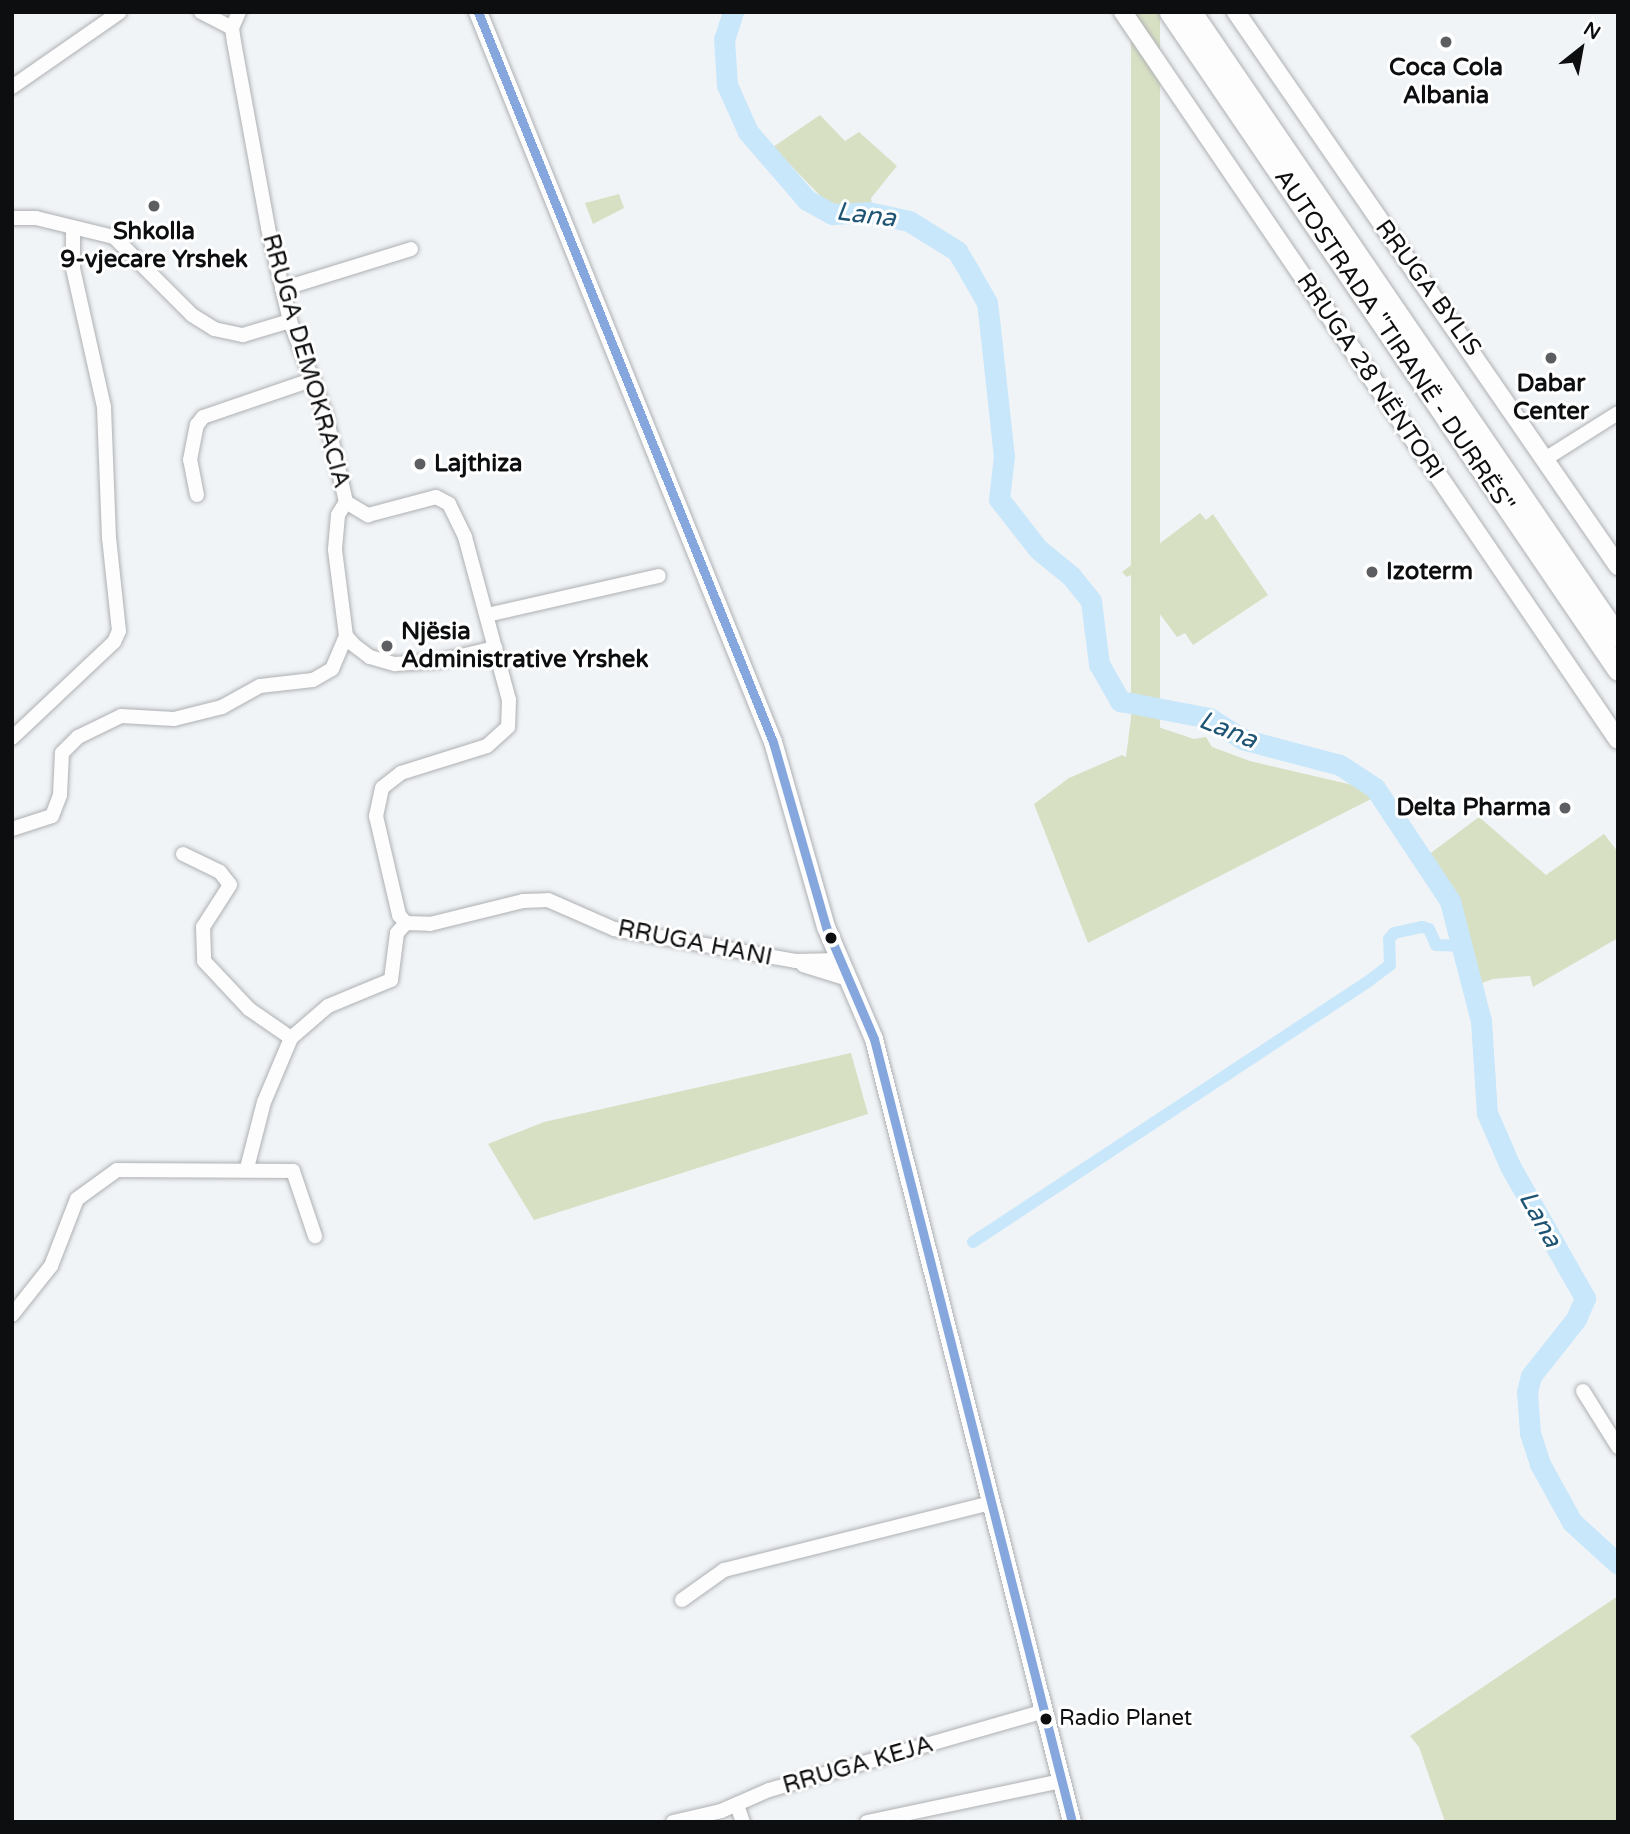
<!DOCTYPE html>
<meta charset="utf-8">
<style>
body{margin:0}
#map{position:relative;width:1630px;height:1834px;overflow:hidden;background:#f1f4f7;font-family:"Varela Round",sans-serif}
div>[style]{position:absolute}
.green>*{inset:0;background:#d8e0c4;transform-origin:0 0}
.canal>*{height:12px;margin:-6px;padding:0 6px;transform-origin:6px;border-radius:6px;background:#c8e7fb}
.river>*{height:21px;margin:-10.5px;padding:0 10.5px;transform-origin:10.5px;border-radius:10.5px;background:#c8e7fb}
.roads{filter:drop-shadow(0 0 2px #aeb0b2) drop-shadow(0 0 2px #aeb0b2)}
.minor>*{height:14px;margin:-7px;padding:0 7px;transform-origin:7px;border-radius:7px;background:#fdfdfe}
.major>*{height:18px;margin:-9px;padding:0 9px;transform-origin:9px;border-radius:9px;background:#fdfdfe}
.highway>*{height:21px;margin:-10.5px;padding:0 10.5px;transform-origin:10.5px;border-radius:10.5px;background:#fdfdfe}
.bus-1>*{height:9px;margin:-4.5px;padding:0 4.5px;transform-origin:4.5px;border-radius:4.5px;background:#85a7dd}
.dots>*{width:19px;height:19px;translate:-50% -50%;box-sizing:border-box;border:4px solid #fff;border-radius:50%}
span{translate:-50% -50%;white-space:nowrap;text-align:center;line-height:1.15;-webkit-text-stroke:6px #fff;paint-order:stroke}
.bus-label{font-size:22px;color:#0d0e10}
.left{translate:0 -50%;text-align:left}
.poi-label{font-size:24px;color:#0d0e10;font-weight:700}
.right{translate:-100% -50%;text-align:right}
.street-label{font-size:24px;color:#0d0e10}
.water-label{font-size:26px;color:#1d5473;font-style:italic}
.frame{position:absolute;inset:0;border:14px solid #0d0e10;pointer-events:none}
.north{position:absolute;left:1546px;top:14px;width:70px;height:70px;-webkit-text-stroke:5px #fff;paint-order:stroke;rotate:31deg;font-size:19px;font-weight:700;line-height:28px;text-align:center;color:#0d0e10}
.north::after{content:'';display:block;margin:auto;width:24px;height:32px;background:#0d0e10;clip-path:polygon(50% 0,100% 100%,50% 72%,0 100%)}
</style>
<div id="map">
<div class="green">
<i style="left:1131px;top:12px;width:29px;height:864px"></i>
<i style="clip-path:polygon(820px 115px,845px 141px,859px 132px,897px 166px,871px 198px,872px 204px,830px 206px,773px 147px)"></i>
<i style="clip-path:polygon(619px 194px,624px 208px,593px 224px,585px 203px)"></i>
<i style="clip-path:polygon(1200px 513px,1206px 520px,1213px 514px,1268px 595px,1193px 645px,1185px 633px,1177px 637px,1131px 575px,1127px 577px,1122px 572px)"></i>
<i style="clip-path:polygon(1131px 718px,1194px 739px,1206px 737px,1212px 747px,1250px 761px,1357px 786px,1373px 798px,1088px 943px,1034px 804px,1069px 778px,1122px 755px,1126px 757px)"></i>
<i style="clip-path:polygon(1479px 817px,1546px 875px,1604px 834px,1618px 852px,1618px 938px,1533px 987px,1530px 976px,1493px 979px,1474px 986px,1461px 914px,1428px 855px)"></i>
<i style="clip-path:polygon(851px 1053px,868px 1114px,534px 1220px,488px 1144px,544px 1122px)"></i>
<i style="clip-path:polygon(1618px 1596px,1618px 1822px,1445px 1822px,1419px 1747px,1410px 1736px)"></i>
</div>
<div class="canal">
<i style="left:973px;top:1242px;width:471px;rotate:-33.4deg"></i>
<i style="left:1366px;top:983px;width:30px;rotate:-37deg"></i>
<i style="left:1390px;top:965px;width:26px;rotate:-92deg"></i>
<i style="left:1389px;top:939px;width:8px;rotate:-50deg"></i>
<i style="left:1394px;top:933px;width:29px;rotate:-12deg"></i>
<i style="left:1422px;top:927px;width:7px;rotate:16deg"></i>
<i style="left:1429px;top:929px;width:17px;rotate:66deg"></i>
<i style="left:1436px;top:945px;width:23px;rotate:2deg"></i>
</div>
<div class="river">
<i style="left:733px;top:12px;width:28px;rotate:108deg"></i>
<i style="left:724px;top:39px;width:46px;rotate:86.3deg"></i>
<i style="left:727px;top:85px;width:51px;rotate:65.9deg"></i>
<i style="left:748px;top:132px;width:90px;rotate:49.1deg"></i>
<i style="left:807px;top:200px;width:29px;rotate:29deg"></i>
<i style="left:832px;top:214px;width:36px;rotate:-3deg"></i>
<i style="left:868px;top:212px;width:42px;rotate:12.4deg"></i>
<i style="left:909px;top:221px;width:57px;rotate:32deg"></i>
<i style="left:957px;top:251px;width:26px;rotate:59deg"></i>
<i style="left:970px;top:273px;width:34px;rotate:60deg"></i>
<i style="left:987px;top:303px;width:25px;rotate:83deg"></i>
<i style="left:990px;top:328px;width:129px;rotate:83.8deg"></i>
<i style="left:1004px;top:456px;width:43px;rotate:96.6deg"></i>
<i style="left:999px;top:499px;width:63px;rotate:52deg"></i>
<i style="left:1038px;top:549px;width:43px;rotate:39.3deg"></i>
<i style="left:1071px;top:576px;width:32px;rotate:51deg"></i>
<i style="left:1091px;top:601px;width:64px;rotate:82.8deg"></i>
<i style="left:1099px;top:664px;width:43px;rotate:60.4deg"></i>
<i style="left:1120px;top:701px;width:91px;rotate:10.8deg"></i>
<i style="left:1209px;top:718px;width:39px;rotate:32deg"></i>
<i style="left:1242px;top:739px;width:101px;rotate:14.9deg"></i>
<i style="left:1340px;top:765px;width:42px;rotate:33.3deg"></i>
<i style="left:1375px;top:788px;width:136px;rotate:56.4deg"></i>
<i style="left:1450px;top:901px;width:124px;rotate:75.5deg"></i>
<i style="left:1481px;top:1021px;width:92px;rotate:86.3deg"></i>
<i style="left:1487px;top:1113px;width:58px;rotate:66.5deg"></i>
<i style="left:1510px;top:1166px;width:152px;rotate:60.4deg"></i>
<i style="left:1585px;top:1298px;width:23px;rotate:113deg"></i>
<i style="left:1576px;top:1319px;width:73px;rotate:128.3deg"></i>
<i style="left:1531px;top:1376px;width:16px;rotate:104deg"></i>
<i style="left:1527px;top:1392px;width:41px;rotate:85.8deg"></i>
<i style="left:1530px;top:1433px;width:33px;rotate:72deg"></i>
<i style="left:1540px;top:1464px;width:66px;rotate:61.1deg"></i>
<i style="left:1572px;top:1522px;width:62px;rotate:42.4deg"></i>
</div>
<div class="roads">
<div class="minor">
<i style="left:201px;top:12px;width:35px;rotate:27deg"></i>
<i style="left:239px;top:12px;width:17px;rotate:114deg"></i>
<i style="left:232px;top:28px;width:14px;rotate:82deg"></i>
<i style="left:234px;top:42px;width:189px;rotate:79.6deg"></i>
<i style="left:268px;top:228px;width:96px;rotate:76.7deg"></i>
<i style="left:290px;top:321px;width:102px;rotate:69.2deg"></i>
<i style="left:326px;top:416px;width:88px;rotate:76.9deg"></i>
<i style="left:346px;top:502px;width:26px;rotate:31deg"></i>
<i style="left:368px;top:515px;width:70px;rotate:-14.8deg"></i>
<i style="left:436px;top:497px;width:15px;rotate:28deg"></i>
<i style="left:449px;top:504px;width:37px;rotate:64deg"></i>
<i style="left:465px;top:537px;width:169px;rotate:74.9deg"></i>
<i style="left:509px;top:700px;width:27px;rotate:92deg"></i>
<i style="left:508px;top:727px;width:28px;rotate:138deg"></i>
<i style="left:487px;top:746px;width:90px;rotate:162.6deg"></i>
<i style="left:401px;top:773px;width:24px;rotate:142deg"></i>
<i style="left:382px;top:788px;width:29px;rotate:102deg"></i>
<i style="left:376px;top:816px;width:102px;rotate:76.9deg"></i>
<i style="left:399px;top:915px;width:11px;rotate:49deg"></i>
<i style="left:12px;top:87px;width:131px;rotate:-34.8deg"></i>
<i style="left:12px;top:218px;width:24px"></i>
<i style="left:36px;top:218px;width:80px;rotate:13.7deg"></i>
<i style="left:114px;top:237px;width:110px;rotate:45deg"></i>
<i style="left:192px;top:315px;width:26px;rotate:32deg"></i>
<i style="left:214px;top:329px;width:30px;rotate:12deg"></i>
<i style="left:243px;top:335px;width:49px;rotate:-16.6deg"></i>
<i style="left:282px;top:289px;width:135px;rotate:-17.2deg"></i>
<i style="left:1545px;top:459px;width:86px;rotate:-32.2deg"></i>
<i style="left:197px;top:495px;width:36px;rotate:-101deg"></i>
<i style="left:190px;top:460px;width:36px;rotate:-79deg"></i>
<i style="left:197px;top:425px;width:10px;rotate:-53deg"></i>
<i style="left:203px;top:417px;width:117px;rotate:-18.9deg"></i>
<i style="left:346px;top:502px;width:15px;rotate:122deg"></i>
<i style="left:338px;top:515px;width:35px;rotate:95deg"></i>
<i style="left:335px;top:550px;width:87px;rotate:82.7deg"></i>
<i style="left:346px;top:636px;width:12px;rotate:48deg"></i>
<i style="left:354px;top:645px;width:20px;rotate:37deg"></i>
<i style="left:370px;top:657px;width:26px;rotate:16deg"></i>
<i style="left:395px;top:664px;width:45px;rotate:-3.8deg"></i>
<i style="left:440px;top:661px;width:57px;rotate:-13.3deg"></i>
<i style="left:487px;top:615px;width:176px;rotate:-12.8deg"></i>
<i style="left:12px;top:738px;width:140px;rotate:-43.3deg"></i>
<i style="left:114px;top:642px;width:12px;rotate:-66deg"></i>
<i style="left:119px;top:631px;width:94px;rotate:-96.1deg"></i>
<i style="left:109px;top:538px;width:131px;rotate:-92.2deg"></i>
<i style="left:104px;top:407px;width:142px;rotate:-102.6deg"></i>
<i style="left:73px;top:268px;width:39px;rotate:-90deg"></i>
<i style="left:12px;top:829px;width:42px;rotate:-18deg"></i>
<i style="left:52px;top:816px;width:22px;rotate:-69deg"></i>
<i style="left:60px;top:795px;width:42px;rotate:-87.3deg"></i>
<i style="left:62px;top:753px;width:23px;rotate:-45deg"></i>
<i style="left:78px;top:737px;width:48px;rotate:-26deg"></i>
<i style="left:121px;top:716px;width:53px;rotate:3.2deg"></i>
<i style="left:174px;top:719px;width:49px;rotate:-14deg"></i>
<i style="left:222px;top:707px;width:43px;rotate:-28.9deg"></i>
<i style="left:260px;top:686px;width:53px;rotate:-6.5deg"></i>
<i style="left:313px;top:680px;width:22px;rotate:-30deg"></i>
<i style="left:332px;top:669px;width:36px;rotate:-67deg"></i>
<i style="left:183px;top:854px;width:41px;rotate:25.9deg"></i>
<i style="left:220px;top:872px;width:16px;rotate:52deg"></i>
<i style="left:230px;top:885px;width:50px;rotate:122.7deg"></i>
<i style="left:203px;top:927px;width:34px;rotate:88deg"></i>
<i style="left:204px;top:961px;width:66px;rotate:46.8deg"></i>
<i style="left:249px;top:1009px;width:51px;rotate:34.6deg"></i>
<i style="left:406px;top:923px;width:24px;rotate:2deg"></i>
<i style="left:430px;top:924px;width:96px;rotate:-13.9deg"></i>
<i style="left:523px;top:901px;width:25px;rotate:-2deg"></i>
<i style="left:548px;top:900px;width:72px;rotate:23.7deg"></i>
<i style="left:614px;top:929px;width:184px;rotate:10deg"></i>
<i style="left:795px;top:961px;width:45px;rotate:-1.3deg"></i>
<i style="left:803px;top:965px;width:47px;rotate:17.3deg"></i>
<i style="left:247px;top:1168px;width:68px;rotate:-75.6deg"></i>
<i style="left:264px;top:1102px;width:69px;rotate:-67.1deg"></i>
<i style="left:291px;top:1038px;width:49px;rotate:-40.9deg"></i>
<i style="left:328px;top:1006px;width:68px;rotate:-22.4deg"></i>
<i style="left:391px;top:980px;width:47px;rotate:-82.7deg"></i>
<i style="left:397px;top:933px;width:13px;rotate:-48deg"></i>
<i style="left:12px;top:1315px;width:63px;rotate:-51.5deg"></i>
<i style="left:51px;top:1266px;width:72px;rotate:-68.8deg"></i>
<i style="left:77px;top:1199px;width:49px;rotate:-35.9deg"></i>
<i style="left:117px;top:1170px;width:176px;rotate:0.3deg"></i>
<i style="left:293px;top:1171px;width:69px;rotate:71.3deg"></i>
<i style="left:1583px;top:1391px;width:66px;rotate:58deg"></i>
<i style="left:682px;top:1600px;width:52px;rotate:-35.5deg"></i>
<i style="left:724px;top:1570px;width:275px;rotate:-14.1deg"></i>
<i style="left:737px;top:1805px;width:18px;rotate:71deg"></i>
<i style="left:673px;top:1822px;width:49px;rotate:-12.9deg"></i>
<i style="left:721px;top:1811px;width:52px;rotate:-23.6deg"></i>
<i style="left:769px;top:1790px;width:286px;rotate:-16deg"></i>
<i style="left:867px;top:1822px;width:199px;rotate:-11.9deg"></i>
</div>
<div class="major">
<i style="left:478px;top:12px;width:787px;rotate:68deg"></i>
<i style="left:773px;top:742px;width:192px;rotate:74deg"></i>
<i style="left:826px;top:927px;width:122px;rotate:66.8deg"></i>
<i style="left:874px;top:1039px;width:808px;rotate:75.81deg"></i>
<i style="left:1123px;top:12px;width:880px;rotate:55.79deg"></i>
<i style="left:1236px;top:12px;width:673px;rotate:55.41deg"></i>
</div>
<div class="highway">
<i style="left:1170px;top:12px;width:796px;rotate:55.75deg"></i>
<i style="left:1191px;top:12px;width:757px;rotate:55.66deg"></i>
</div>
</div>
<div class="bus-1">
<i style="left:478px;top:12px;width:787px;rotate:68deg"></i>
<i style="left:773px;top:742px;width:192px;rotate:74deg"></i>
<i style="left:826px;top:927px;width:122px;rotate:66.8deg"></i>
<i style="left:874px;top:1039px;width:808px;rotate:75.81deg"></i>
</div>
<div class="dots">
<i style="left:1446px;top:42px;background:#5d5e61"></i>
<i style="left:154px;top:206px;background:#5d5e61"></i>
<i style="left:1551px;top:358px;background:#5d5e61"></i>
<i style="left:420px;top:464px;background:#5d5e61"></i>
<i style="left:1372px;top:572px;background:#5d5e61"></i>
<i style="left:387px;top:646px;background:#5d5e61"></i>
<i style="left:1565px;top:808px;background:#5d5e61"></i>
<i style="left:831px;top:938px;background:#0d0e10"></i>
<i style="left:1046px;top:1719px;background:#0d0e10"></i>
</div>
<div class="bus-label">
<span class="left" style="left:1059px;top:1719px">Radio Planet</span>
</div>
<div class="poi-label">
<span style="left:1446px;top:82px">Coca Cola<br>Albania</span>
<span style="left:154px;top:246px">Shkolla<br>9-vjecare Yrshek</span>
<span style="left:1551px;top:398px">Dabar<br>Center</span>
<span class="left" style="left:434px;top:464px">Lajthiza</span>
<span class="left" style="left:1386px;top:572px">Izoterm</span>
<span class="left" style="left:401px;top:646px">Njësia<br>Administrative Yrshek</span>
<span class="right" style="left:1551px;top:808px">Delta Pharma</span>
</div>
<div class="street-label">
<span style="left:1428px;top:288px;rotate:54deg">RRUGA BYLIS</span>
<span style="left:1394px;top:341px;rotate:56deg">AUTOSTRADA "TIRANË - DURRËS"</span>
<span style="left:306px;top:361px;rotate:74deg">RRUGA DEMOKRACIA</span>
<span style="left:1370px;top:376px;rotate:56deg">RRUGA 28 NËNTORI</span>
<span style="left:695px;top:943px;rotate:11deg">RRUGA HANI</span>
<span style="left:858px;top:1765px;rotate:-16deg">RRUGA KEJA</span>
</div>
<div class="water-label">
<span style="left:866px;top:215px;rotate:7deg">Lana</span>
<span style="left:1228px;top:730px;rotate:22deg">Lana</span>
<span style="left:1540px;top:1219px;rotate:61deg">Lana</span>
</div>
<div class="frame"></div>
<div class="north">N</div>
</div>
